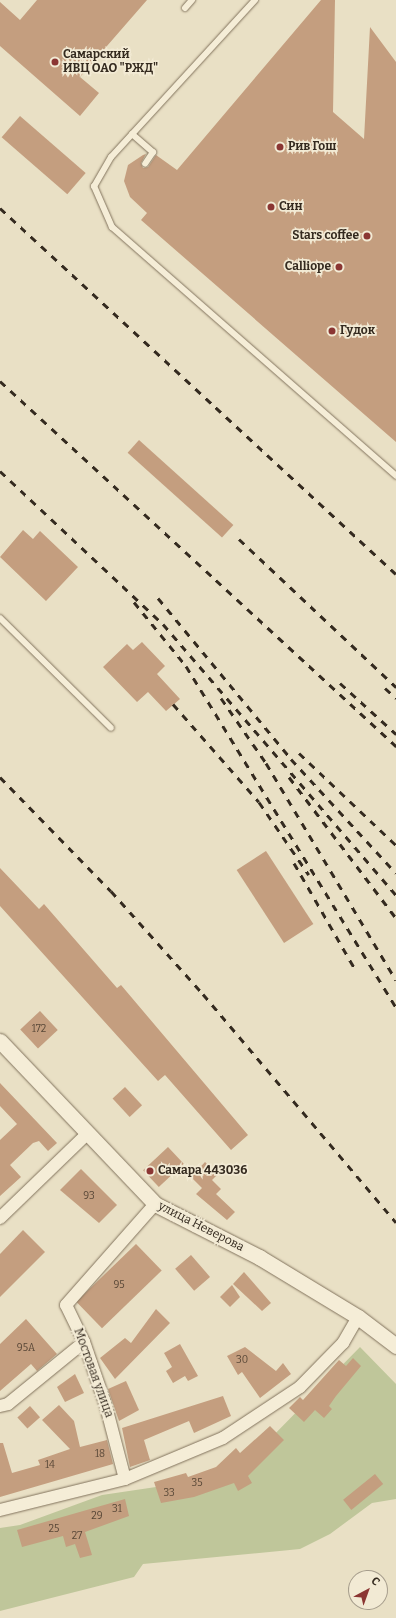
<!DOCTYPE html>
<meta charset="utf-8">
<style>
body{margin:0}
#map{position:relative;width:396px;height:1618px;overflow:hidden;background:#e9e0c5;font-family:Bitter,serif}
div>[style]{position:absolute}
.green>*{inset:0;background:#bfc69a}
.building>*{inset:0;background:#c49e7f;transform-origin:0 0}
.roads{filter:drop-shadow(0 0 1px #82735d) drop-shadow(0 0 1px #82735d)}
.service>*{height:6px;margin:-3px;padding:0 3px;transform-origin:3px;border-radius:3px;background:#f5edd7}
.minor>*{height:12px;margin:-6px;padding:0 6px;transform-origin:6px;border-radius:6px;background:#f5edd7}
.tertiary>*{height:15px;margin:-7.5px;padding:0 7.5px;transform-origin:7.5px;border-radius:7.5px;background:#f5edd7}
.rail>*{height:3px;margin-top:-1.5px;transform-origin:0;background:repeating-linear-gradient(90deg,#342a1f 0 7px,transparent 0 14px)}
.dots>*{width:11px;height:11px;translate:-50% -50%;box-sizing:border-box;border:2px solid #f2ead4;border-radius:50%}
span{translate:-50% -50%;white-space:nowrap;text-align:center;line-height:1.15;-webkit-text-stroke:3.5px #f2ead4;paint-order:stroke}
.number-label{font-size:10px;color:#584737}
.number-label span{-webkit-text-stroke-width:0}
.poi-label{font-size:12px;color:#342a1f;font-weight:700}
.left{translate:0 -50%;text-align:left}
.right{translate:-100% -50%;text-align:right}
.street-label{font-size:12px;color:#342a1f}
.north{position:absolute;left:348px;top:1570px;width:40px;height:40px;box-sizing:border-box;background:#f2ead4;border:1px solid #a69d8c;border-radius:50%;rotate:41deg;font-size:11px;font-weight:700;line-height:16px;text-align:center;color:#342a1f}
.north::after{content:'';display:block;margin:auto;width:14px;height:18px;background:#8b3633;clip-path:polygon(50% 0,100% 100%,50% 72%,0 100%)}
</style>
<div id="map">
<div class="green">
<i style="clip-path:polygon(360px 1347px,396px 1384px,396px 1499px,372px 1503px,330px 1534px,300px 1549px,143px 1564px,134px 1577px,0 1611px,0 1528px,20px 1525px,102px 1495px,183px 1483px,240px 1462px,267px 1442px)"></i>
</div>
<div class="building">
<i style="clip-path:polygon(37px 0,147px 0,80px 77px,99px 93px,80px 116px,0 46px,0 2px,20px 20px)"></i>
<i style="clip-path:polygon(321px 0,335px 0,333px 112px,364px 139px,370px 27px,396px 62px,396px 442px,141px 220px,147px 213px,130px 197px,124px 181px,128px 165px,143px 155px,146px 154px,141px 163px,143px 168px,148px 167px,156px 155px,177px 170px)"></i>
<i style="left:20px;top:116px;width:87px;height:28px;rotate:41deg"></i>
<i style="left:139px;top:440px;width:127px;height:17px;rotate:42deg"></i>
<i style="clip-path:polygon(23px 530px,33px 539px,40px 531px,78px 567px,46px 601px,0 557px)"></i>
<i style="clip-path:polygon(142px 642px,165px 666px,157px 674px,180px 699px,166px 711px,148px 692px,137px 702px,103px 667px,127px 644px,133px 650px)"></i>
<i style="left:266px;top:851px;width:87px;height:35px;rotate:57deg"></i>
<i style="clip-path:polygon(0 868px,39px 909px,44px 904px,117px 988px,121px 985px,248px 1135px,231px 1150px,165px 1075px,158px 1081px,0 906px)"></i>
<i style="left:40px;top:1011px;width:26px;height:27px;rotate:47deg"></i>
<i style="clip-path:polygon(0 1083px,57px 1143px,48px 1151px,39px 1141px,33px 1143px,10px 1165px,21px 1177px,0 1196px,0 1140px,17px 1124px,0 1106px)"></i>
<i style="left:125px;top:1087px;width:25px;height:17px;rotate:47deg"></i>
<i style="left:168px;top:1147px;width:23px;height:34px;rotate:47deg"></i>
<i style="clip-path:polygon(205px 1162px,218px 1174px,212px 1180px,221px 1189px,216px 1194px,235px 1212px,227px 1220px,196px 1194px,202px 1188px,191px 1177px)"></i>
<i style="clip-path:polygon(81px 1169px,117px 1205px,99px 1223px,60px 1190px)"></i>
<i style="clip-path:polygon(23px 1230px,45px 1252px,0 1297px,0 1254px)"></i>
<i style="left:136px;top:1244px;width:37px;height:83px;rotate:46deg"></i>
<i style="left:191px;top:1255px;width:29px;height:21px;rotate:49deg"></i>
<i style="clip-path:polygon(244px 1272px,271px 1303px,262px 1311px,233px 1284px)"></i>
<i style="clip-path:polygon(232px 1285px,240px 1297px,230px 1307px,220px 1297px)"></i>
<i style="clip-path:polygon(156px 1309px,170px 1323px,115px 1379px,100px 1358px,125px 1338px,131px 1343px)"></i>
<i style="clip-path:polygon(26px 1319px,57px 1354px,37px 1371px,31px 1364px,0 1391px,0 1344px)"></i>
<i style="clip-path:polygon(180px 1344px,198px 1376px,188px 1381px,185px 1376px,173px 1383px,166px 1371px,172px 1367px,164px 1353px)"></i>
<i style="clip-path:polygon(245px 1347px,276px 1371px,283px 1363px,291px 1374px,260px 1398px,242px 1372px,238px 1375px,227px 1356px)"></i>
<i style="clip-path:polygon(353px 1358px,361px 1366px,336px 1396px,329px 1406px,332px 1409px,324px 1418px,315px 1410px,304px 1422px,289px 1408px,300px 1397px,303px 1400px,339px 1360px,346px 1366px)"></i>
<i style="clip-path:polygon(75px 1374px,84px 1393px,65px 1402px,57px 1387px)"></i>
<i style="clip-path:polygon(126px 1381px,139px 1410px,119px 1421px,108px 1389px)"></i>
<i style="clip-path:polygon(223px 1396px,231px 1416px,194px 1433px,189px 1421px,144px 1440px,150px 1460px,130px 1467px,122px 1428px)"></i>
<i style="clip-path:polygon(59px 1405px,74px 1421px,80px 1447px,107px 1440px,113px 1464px,0 1497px,0 1443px,3px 1443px,12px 1473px,40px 1465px,38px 1460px,70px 1449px,42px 1420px)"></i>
<i style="left:30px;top:1406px;width:15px;height:17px;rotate:48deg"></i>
<i style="clip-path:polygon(270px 1426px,284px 1440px,248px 1476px,252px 1483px,238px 1491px,234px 1483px,194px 1497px,161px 1503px,154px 1482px,186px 1473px,188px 1477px,216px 1467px,236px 1448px,240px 1453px)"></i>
<i style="left:375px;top:1474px;width:13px;height:41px;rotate:51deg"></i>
<i style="clip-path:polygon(125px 1499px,129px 1516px,85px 1532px,92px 1555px,80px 1558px,75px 1544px,66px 1547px,63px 1536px,22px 1547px,17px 1530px)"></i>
</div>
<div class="roads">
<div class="service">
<i style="left:255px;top:0;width:213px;rotate:132.5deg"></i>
<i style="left:111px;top:157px;width:34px;rotate:120deg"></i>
<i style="left:94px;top:186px;width:45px;rotate:66.3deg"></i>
<i style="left:112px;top:227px;width:378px;rotate:41.2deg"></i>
<i style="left:185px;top:8px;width:11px;rotate:-49deg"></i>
<i style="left:132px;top:134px;width:28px;rotate:41deg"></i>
<i style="left:153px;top:152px;width:14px;rotate:124deg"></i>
<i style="left:0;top:618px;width:156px;rotate:44.7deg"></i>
</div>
<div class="minor">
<i style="left:0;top:1218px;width:121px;rotate:-44deg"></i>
<i style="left:0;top:1406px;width:8px;rotate:-14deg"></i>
<i style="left:8px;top:1404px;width:98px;rotate:-39.2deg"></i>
<i style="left:125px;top:1479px;width:79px;rotate:-104.7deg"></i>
<i style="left:105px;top:1403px;width:65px;rotate:-109deg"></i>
<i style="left:84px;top:1342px;width:41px;rotate:-115.9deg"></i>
<i style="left:66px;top:1305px;width:135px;rotate:-48.6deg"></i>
<i style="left:0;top:1510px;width:129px;rotate:-13.9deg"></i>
<i style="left:125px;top:1479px;width:106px;rotate:-22.7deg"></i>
<i style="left:223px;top:1438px;width:92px;rotate:-33.5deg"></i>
<i style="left:300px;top:1387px;width:62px;rotate:-45.7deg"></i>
<i style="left:343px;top:1343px;width:30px;rotate:-60deg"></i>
</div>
<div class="tertiary">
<i style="left:0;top:1041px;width:225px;rotate:46.4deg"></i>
<i style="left:155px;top:1204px;width:117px;rotate:27deg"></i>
<i style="left:259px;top:1257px;width:116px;rotate:31.2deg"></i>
<i style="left:358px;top:1317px;width:48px;rotate:37.3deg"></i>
</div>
</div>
<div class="rail">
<i style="left:0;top:208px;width:539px;rotate:42.75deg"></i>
<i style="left:0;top:381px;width:539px;rotate:42.67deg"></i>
<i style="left:0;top:471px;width:224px;rotate:43.2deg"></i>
<i style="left:163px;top:624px;width:357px;rotate:49.3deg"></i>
<i style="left:239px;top:539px;width:216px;rotate:43.3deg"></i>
<i style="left:158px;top:598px;width:209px;rotate:50.4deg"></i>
<i style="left:291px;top:759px;width:155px;rotate:47.4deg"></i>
<i style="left:134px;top:602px;width:82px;rotate:50.9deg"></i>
<i style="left:186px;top:666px;width:401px;rotate:58.4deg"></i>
<i style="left:340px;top:683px;width:76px;rotate:42.3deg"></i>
<i style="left:385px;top:688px;width:15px;rotate:42deg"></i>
<i style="left:221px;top:698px;width:79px;rotate:55.3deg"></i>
<i style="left:266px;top:763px;width:253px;rotate:59.1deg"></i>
<i style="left:173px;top:704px;width:130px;rotate:48.7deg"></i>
<i style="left:259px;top:802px;width:88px;rotate:55.6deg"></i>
<i style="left:299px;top:753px;width:134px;rotate:43.5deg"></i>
<i style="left:0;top:777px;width:159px;rotate:45.8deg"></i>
<i style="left:111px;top:891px;width:138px;rotate:48.2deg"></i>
<i style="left:203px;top:994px;width:299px;rotate:49.8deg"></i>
<i style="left:289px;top:777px;width:177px;rotate:52.8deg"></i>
<i style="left:294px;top:863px;width:125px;rotate:60.1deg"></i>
</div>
<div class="dots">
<i style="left:55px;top:62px;background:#8b3633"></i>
<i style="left:280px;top:147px;background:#8b3633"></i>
<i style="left:271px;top:207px;background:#8b3633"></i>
<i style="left:367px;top:236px;background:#8b3633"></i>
<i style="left:339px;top:267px;background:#8b3633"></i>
<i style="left:332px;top:331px;background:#8b3633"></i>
<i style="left:150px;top:1171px;background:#8b3633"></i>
</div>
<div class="number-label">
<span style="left:39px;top:1030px">172</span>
<span style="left:89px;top:1197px">93</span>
<span style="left:119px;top:1286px">95</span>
<span style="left:26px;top:1349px">95А</span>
<span style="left:242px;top:1361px">30</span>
<span style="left:100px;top:1455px">18</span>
<span style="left:50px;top:1466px">14</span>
<span style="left:197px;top:1484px">35</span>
<span style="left:169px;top:1494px">33</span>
<span style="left:117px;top:1510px">31</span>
<span style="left:97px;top:1517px">29</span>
<span style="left:54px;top:1530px">25</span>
<span style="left:77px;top:1537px">27</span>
</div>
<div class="poi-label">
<span class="left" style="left:63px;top:62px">Самарский<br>ИВЦ ОАО "РЖД"</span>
<span class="left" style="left:288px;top:147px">Рив Гош</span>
<span class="left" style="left:279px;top:207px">Син</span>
<span class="right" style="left:359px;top:236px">Stars coffee</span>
<span class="right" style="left:331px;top:267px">Calliope</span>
<span class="left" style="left:340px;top:331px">Гудок</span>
<span class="left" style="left:158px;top:1171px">Самара 443036</span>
</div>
<div class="street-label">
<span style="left:201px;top:1227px;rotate:27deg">улица Неверова</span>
<span style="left:93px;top:1373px;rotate:70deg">Мостовая улица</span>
</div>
<div class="north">С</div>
</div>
